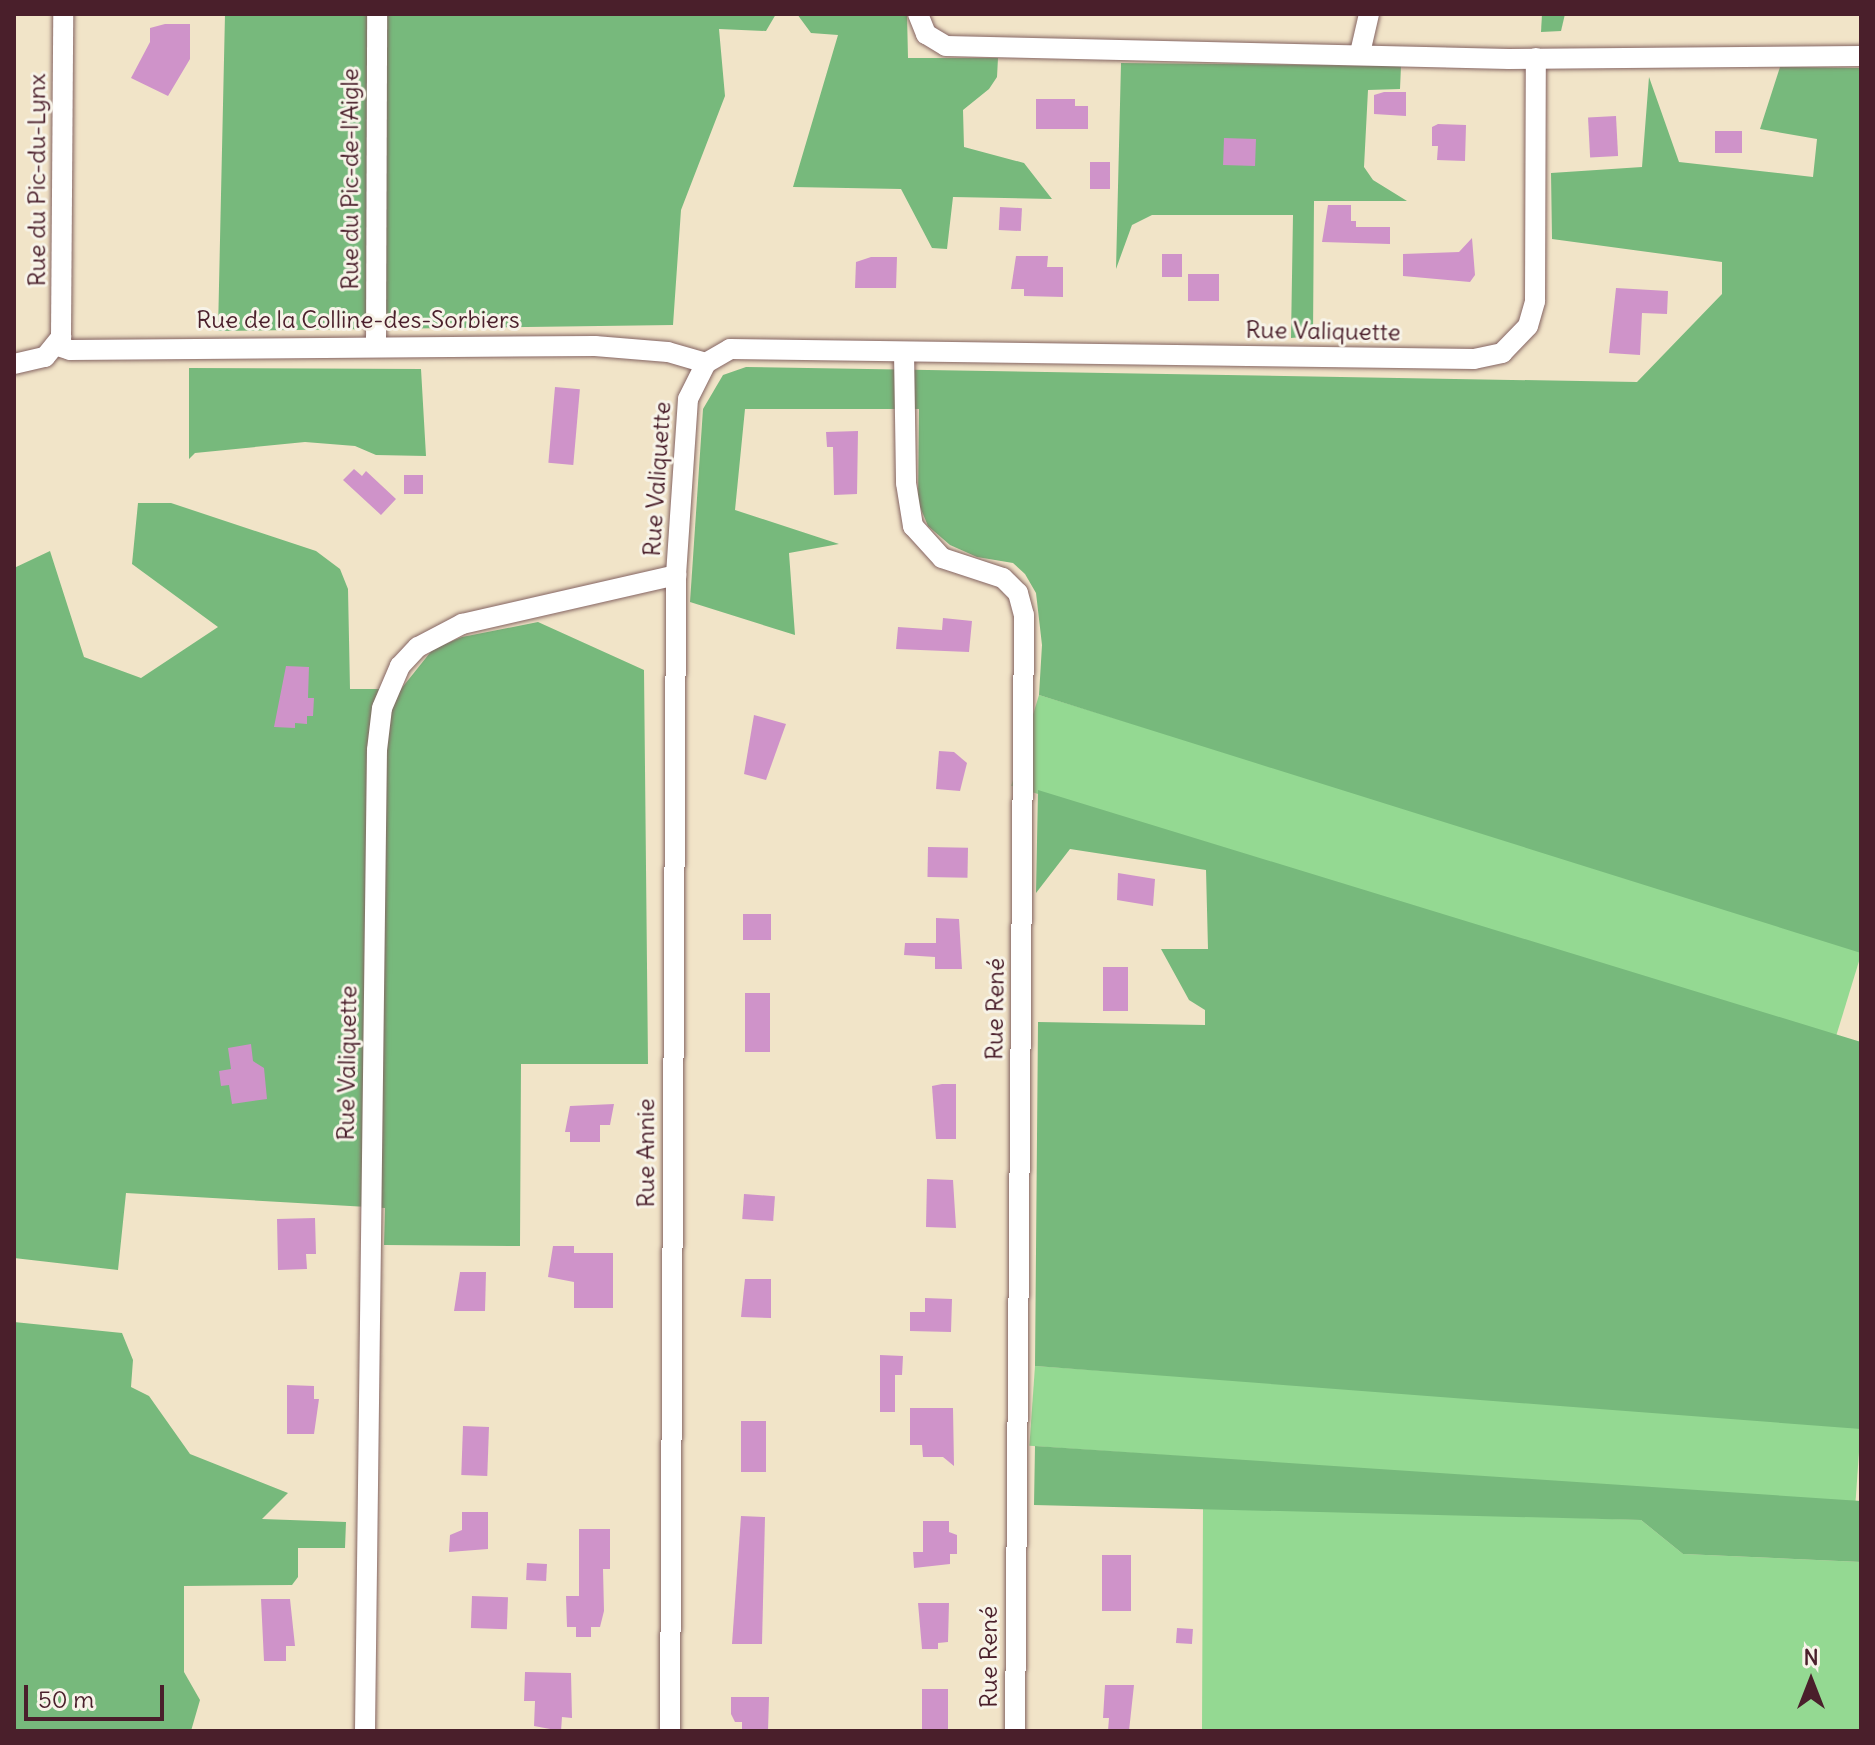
<!DOCTYPE html>
<meta charset="utf-8">
<style>
body{margin:0}
#map{position:relative;width:1875px;height:1745px;overflow:hidden;background:#f1e4c8;font-family:Delius,sans-serif}
div>[style]{position:absolute}
.green>*{inset:0;background:#94d992;transform-origin:0 0}
.forest>*{inset:0;background:#77b97c}
.building>*{inset:0;background:#cf93c9;transform-origin:0 0}
.roads{filter:drop-shadow(0 0 2px #846462) drop-shadow(0 0 2px #846462)}
.street>*{height:20px;margin:-10px;padding:0 10px;transform-origin:10px;border-radius:10px;background:#fff}
span{translate:-50% -50%;white-space:nowrap;text-align:center;line-height:1.15;-webkit-text-stroke:6px #f7f3e8;paint-order:stroke}
.street-label{font-size:24px;color:#4a1f2b}
.frame{position:absolute;inset:0;border:16px solid #4a1f2b;pointer-events:none}
.north{position:absolute;left:1771px;top:1641px;width:80px;height:80px;-webkit-text-stroke:6px #f7f3e8;paint-order:stroke;rotate:0deg;font-size:22px;font-weight:700;line-height:32px;text-align:center;color:#4a1f2b}
.north::after{content:'';display:block;margin:auto;width:28px;height:36px;background:#4a1f2b;clip-path:polygon(50% 0,100% 100%,50% 72%,0 100%)}
.scale{position:absolute;left:24px;top:1685px;width:140px;height:36px;box-sizing:border-box;border:4px solid #4a1f2b;border-top:0;padding-left:10px;font-size:24px;line-height:28px;white-space:nowrap;color:#4a1f2b;-webkit-text-stroke:6px #f7f3e8;paint-order:stroke}
</style>
<div id="map">
<div class="green">
<i style="left:1039px;top:695px;width:862px;height:95px;rotate:17deg"></i>
<i style="left:1035px;top:1366px;width:828px;height:80px;rotate:4deg"></i>
<i style="clip-path:polygon(1203px 1505px,1641px 1520px,1683px 1554px,1861px 1562px,1861px 1731px,1202px 1731px)"></i>
</div>
<div class="forest">
<i style="clip-path:polygon(225px 14px,776px 14px,766px 31px,719px 29px,725px 96px,681px 210px,673px 325px,218px 331px)"></i>
<i style="clip-path:polygon(797px 14px,907px 14px,908px 58px,998px 58px,997px 77px,989px 89px,963px 110px,964px 147px,1024px 163px,1052px 199px,953px 197px,947px 249px,932px 248px,901px 189px,793px 187px,838px 35px,811px 33px)"></i>
<i style="clip-path:polygon(1542px 14px,1565px 14px,1561px 31px,1541px 32px)"></i>
<i style="clip-path:polygon(1121px 63px,1401px 66px,1400px 89px,1368px 90px,1364px 167px,1373px 180px,1407px 201px,1314px 201px,1313px 336px,1291px 338px,1293px 215px,1152px 215px,1132px 225px,1116px 269px)"></i>
<i style="clip-path:polygon(1780px 67px,1861px 68px,1861px 953px,1039px 695px,1042px 645px,1036px 593px,1025px 574px,1013px 563px,977px 557px,950px 545px,928px 526px,918px 502px,919px 409px,745px 409px,735px 510px,839px 544px,789px 553px,795px 635px,690px 602px,703px 409px,723px 375px,746px 367px,1637px 382px,1722px 294px,1722px 262px,1552px 239px,1551px 173px,1642px 167px,1649px 77px,1679px 162px,1813px 177px,1817px 139px,1760px 129px)"></i>
<i style="clip-path:polygon(189px 368px,421px 369px,426px 456px,376px 455px,355px 446px,305px 442px,195px 453px,189px 459px)"></i>
<i style="clip-path:polygon(138px 503px,171px 503px,316px 551px,340px 569px,348px 589px,350px 689px,401px 689px,433px 649px,462px 637px,538px 622px,644px 670px,648px 1064px,521px 1064px,520px 1246px,384px 1245px,385px 1208px,126px 1193px,118px 1270px,14px 1258px,14px 568px,50px 551px,84px 657px,141px 678px,218px 627px,132px 564px)"></i>
<i style="clip-path:polygon(1038px 790px,1861px 1042px,1861px 1429px,1035px 1366px,1038px 1022px,1205px 1025px,1205px 1010px,1189px 1000px,1161px 949px,1208px 949px,1206px 870px,1070px 849px,1036px 893px)"></i>
<i style="clip-path:polygon(14px 1322px,122px 1333px,133px 1360px,131px 1387px,149px 1396px,190px 1454px,288px 1493px,262px 1519px,346px 1522px,345px 1548px,298px 1548px,298px 1577px,292px 1585px,184px 1586px,184px 1672px,200px 1700px,191px 1731px,17px 1731px,14px 1724px)"></i>
<i style="clip-path:polygon(1035px 1446px,1861px 1501px,1861px 1562px,1683px 1554px,1641px 1520px,1034px 1505px)"></i>
</div>
<div class="building">
<i style="clip-path:polygon(165px 24px,190px 24px,190px 59px,168px 96px,131px 78px,150px 42px,150px 28px)"></i>
<i style="clip-path:polygon(1384px 92px,1406px 92px,1406px 116px,1374px 114px,1374px 95px)"></i>
<i style="clip-path:polygon(1036px 99px,1075px 99px,1075px 106px,1088px 106px,1088px 129px,1036px 129px)"></i>
<i style="left:1616px;top:116px;width:40px;height:28px;rotate:87deg"></i>
<i style="clip-path:polygon(1438px 124px,1466px 125px,1465px 161px,1437px 160px,1438px 146px,1432px 146px,1432px 127px)"></i>
<i style="left:1742px;top:131px;width:22px;height:27px;rotate:90deg"></i>
<i style="left:1224px;top:138px;width:32px;height:27px;rotate:2deg"></i>
<i style="left:1090px;top:162px;width:20px;height:27px"></i>
<i style="clip-path:polygon(1328px 205px,1351px 205px,1351px 221px,1356px 221px,1356px 227px,1390px 227px,1390px 244px,1322px 242px)"></i>
<i style="left:1000px;top:207px;width:22px;height:23px;rotate:3deg"></i>
<i style="clip-path:polygon(1472px 238px,1475px 275px,1470px 282px,1403px 276px,1403px 254px,1459px 252px)"></i>
<i style="left:1162px;top:254px;width:20px;height:23px"></i>
<i style="clip-path:polygon(1016px 256px,1048px 256px,1047px 267px,1063px 267px,1063px 297px,1024px 296px,1024px 289px,1011px 289px)"></i>
<i style="clip-path:polygon(871px 257px,897px 257px,896px 288px,855px 288px,856px 262px)"></i>
<i style="left:1188px;top:274px;width:31px;height:27px"></i>
<i style="clip-path:polygon(1616px 288px,1668px 291px,1667px 314px,1642px 313px,1640px 355px,1609px 353px)"></i>
<i style="left:555px;top:387px;width:25px;height:76px;rotate:5deg"></i>
<i style="clip-path:polygon(858px 431px,857px 494px,834px 495px,833px 447px,827px 447px,826px 432px)"></i>
<i style="clip-path:polygon(354px 469px,362px 476px,366px 471px,396px 499px,381px 515px,343px 480px)"></i>
<i style="left:404px;top:475px;width:19px;height:19px"></i>
<i style="clip-path:polygon(943px 618px,972px 621px,969px 652px,896px 649px,898px 627px,942px 630px)"></i>
<i style="clip-path:polygon(286px 666px,309px 667px,308px 698px,314px 698px,313px 716px,307px 716px,307px 724px,295px 723px,295px 728px,274px 727px)"></i>
<i style="clip-path:polygon(754px 715px,786px 724px,766px 780px,744px 774px)"></i>
<i style="clip-path:polygon(939px 751px,954px 752px,967px 763px,960px 791px,936px 789px)"></i>
<i style="left:928px;top:847px;width:40px;height:30px;rotate:1deg"></i>
<i style="clip-path:polygon(1118px 873px,1155px 879px,1153px 906px,1117px 900px)"></i>
<i style="left:743px;top:914px;width:28px;height:26px"></i>
<i style="clip-path:polygon(936px 918px,959px 919px,962px 969px,935px 969px,935px 957px,904px 955px,905px 943px,936px 943px)"></i>
<i style="left:1103px;top:967px;width:25px;height:44px"></i>
<i style="left:745px;top:993px;width:25px;height:59px"></i>
<i style="clip-path:polygon(251px 1044px,253px 1061px,264px 1068px,267px 1099px,232px 1104px,229px 1085px,221px 1086px,219px 1071px,231px 1069px,228px 1048px)"></i>
<i style="clip-path:polygon(942px 1084px,956px 1084px,956px 1139px,936px 1139px,932px 1086px)"></i>
<i style="clip-path:polygon(614px 1104px,610px 1125px,600px 1125px,600px 1142px,570px 1142px,570px 1132px,565px 1132px,570px 1106px)"></i>
<i style="clip-path:polygon(927px 1179px,953px 1180px,956px 1228px,926px 1227px)"></i>
<i style="left:744px;top:1194px;width:31px;height:25px;rotate:4deg"></i>
<i style="clip-path:polygon(315px 1218px,316px 1254px,306px 1254px,307px 1269px,278px 1270px,277px 1219px)"></i>
<i style="clip-path:polygon(553px 1246px,574px 1246px,574px 1253px,613px 1253px,613px 1308px,574px 1308px,574px 1282px,548px 1277px)"></i>
<i style="clip-path:polygon(460px 1272px,486px 1272px,485px 1311px,454px 1311px)"></i>
<i style="clip-path:polygon(745px 1279px,771px 1279px,771px 1318px,741px 1317px)"></i>
<i style="clip-path:polygon(925px 1298px,952px 1299px,951px 1332px,910px 1331px,910px 1312px,925px 1312px)"></i>
<i style="clip-path:polygon(880px 1355px,903px 1356px,902px 1375px,895px 1375px,895px 1412px,880px 1412px)"></i>
<i style="clip-path:polygon(287px 1385px,314px 1386px,314px 1399px,319px 1399px,314px 1434px,287px 1434px)"></i>
<i style="clip-path:polygon(910px 1408px,953px 1408px,954px 1466px,943px 1457px,923px 1457px,922px 1445px,910px 1445px)"></i>
<i style="left:741px;top:1421px;width:25px;height:51px"></i>
<i style="left:463px;top:1426px;width:26px;height:49px;rotate:2deg"></i>
<i style="clip-path:polygon(462px 1512px,488px 1512px,488px 1549px,449px 1552px,450px 1535px,462px 1530px)"></i>
<i style="clip-path:polygon(741px 1516px,765px 1517px,762px 1644px,732px 1644px)"></i>
<i style="clip-path:polygon(923px 1521px,949px 1521px,949px 1532px,957px 1535px,957px 1554px,950px 1554px,950px 1564px,914px 1568px,913px 1552px,923px 1552px)"></i>
<i style="clip-path:polygon(579px 1529px,610px 1529px,610px 1569px,603px 1569px,604px 1611px,600px 1627px,591px 1627px,591px 1637px,576px 1637px,576px 1627px,567px 1627px,566px 1596px,579px 1596px)"></i>
<i style="left:1102px;top:1555px;width:29px;height:56px"></i>
<i style="left:527px;top:1563px;width:20px;height:17px;rotate:3deg"></i>
<i style="left:472px;top:1596px;width:36px;height:32px;rotate:2deg"></i>
<i style="clip-path:polygon(261px 1599px,290px 1599px,295px 1646px,286px 1646px,286px 1661px,264px 1661px)"></i>
<i style="clip-path:polygon(918px 1603px,949px 1603px,948px 1642px,938px 1643px,938px 1649px,922px 1649px)"></i>
<i style="left:1177px;top:1628px;width:16px;height:15px;rotate:4deg"></i>
<i style="clip-path:polygon(525px 1672px,571px 1673px,572px 1718px,562px 1717px,561px 1731px,534px 1726px,535px 1701px,524px 1701px)"></i>
<i style="clip-path:polygon(1105px 1685px,1134px 1685px,1129px 1731px,1108px 1731px,1109px 1718px,1103px 1718px)"></i>
<i style="left:922px;top:1689px;width:26px;height:42px"></i>
<i style="clip-path:polygon(731px 1697px,769px 1697px,768px 1731px,742px 1731px,742px 1722px,735px 1722px,731px 1714px)"></i>
</div>
<div class="roads">
<div class="street">
<i style="left:918px;top:14px;width:22px;rotate:68deg"></i>
<i style="left:926px;top:34px;width:23px;rotate:31deg"></i>
<i style="left:946px;top:46px;width:563px;rotate:1.32deg"></i>
<i style="left:1509px;top:59px;width:352px;rotate:-0.5deg"></i>
<i style="left:1360px;top:53px;width:40px;rotate:-77deg"></i>
<i style="left:376px;top:344px;width:330px;rotate:-89.8deg"></i>
<i style="left:58px;top:346px;width:13px;rotate:18deg"></i>
<i style="left:70px;top:350px;width:525px;rotate:-0.44deg"></i>
<i style="left:595px;top:346px;width:73px;rotate:4.7deg"></i>
<i style="left:668px;top:352px;width:40px;rotate:16deg"></i>
<i style="left:904px;top:352px;width:131px;rotate:89.1deg"></i>
<i style="left:906px;top:483px;width:44px;rotate:80.8deg"></i>
<i style="left:913px;top:526px;width:43px;rotate:47.8deg"></i>
<i style="left:942px;top:558px;width:64px;rotate:18.2deg"></i>
<i style="left:1003px;top:578px;width:21px;rotate:45deg"></i>
<i style="left:1018px;top:593px;width:23px;rotate:75deg"></i>
<i style="left:1024px;top:615px;width:1116px;rotate:90.46deg"></i>
<i style="left:14px;top:364px;width:32px;rotate:-13deg"></i>
<i style="left:45px;top:357px;width:26px;rotate:-51deg"></i>
<i style="left:61px;top:337px;width:323px;rotate:-89.6deg"></i>
<i style="left:365px;top:1731px;width:981px;rotate:-89.3deg"></i>
<i style="left:377px;top:750px;width:42px;rotate:-83.2deg"></i>
<i style="left:382px;top:708px;width:46px;rotate:-66.8deg"></i>
<i style="left:400px;top:666px;width:26px;rotate:-47deg"></i>
<i style="left:418px;top:647px;width:50px;rotate:-27.6deg"></i>
<i style="left:462px;top:624px;width:220px;rotate:-12.9deg"></i>
<i style="left:676px;top:575px;width:176px;rotate:-86.1deg"></i>
<i style="left:688px;top:399px;width:40px;rotate:-63.4deg"></i>
<i style="left:706px;top:363px;width:28px;rotate:-30deg"></i>
<i style="left:730px;top:349px;width:744px;rotate:0.77deg"></i>
<i style="left:1474px;top:359px;width:29px;rotate:-12deg"></i>
<i style="left:1502px;top:353px;width:37px;rotate:-46deg"></i>
<i style="left:1528px;top:326px;width:26px;rotate:-74deg"></i>
<i style="left:1535px;top:301px;width:243px;rotate:-89.8deg"></i>
<i style="left:670px;top:1731px;width:1156px;rotate:-89.7deg"></i>
</div>
</div>
<div class="street-label">
<span style="left:350px;top:179px;rotate:-90deg">Rue du Pic-de-l'Aigle</span>
<span style="left:37px;top:180px;rotate:-90deg">Rue du Pic-du-Lynx</span>
<span style="left:358px;top:320px">Rue de la Colline-des-Sorbiers</span>
<span style="left:1323px;top:331px;rotate:1deg">Rue Valiquette</span>
<span style="left:657px;top:479px;rotate:-86deg">Rue Valiquette</span>
<span style="left:995px;top:1009px;rotate:-89deg">Rue René</span>
<span style="left:347px;top:1063px;rotate:-89deg">Rue Valiquette</span>
<span style="left:646px;top:1153px;rotate:-90deg">Rue Annie</span>
<span style="left:989px;top:1657px;rotate:-90deg">Rue René</span>
</div>
<div class="frame"></div>
<div class="north">N</div>
<div class="scale">50 m</div>
</div>
